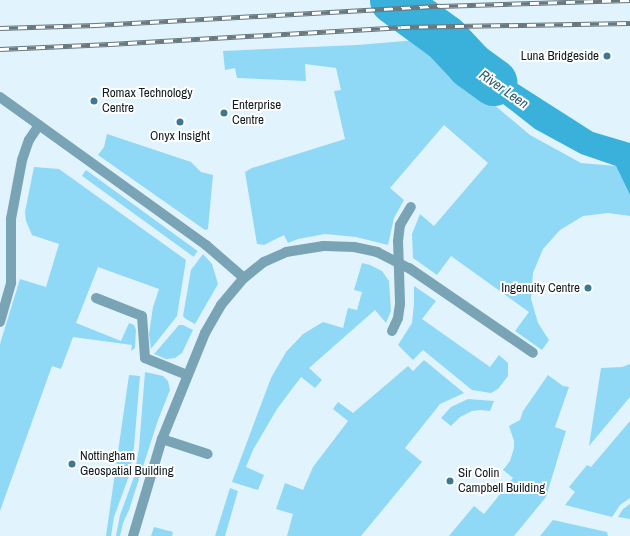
<!DOCTYPE html>
<style>
body{margin:0}
#map{position:relative;width:630px;height:536px;overflow:hidden;background:#e1f4fd;font-family:"Archivo Narrow",sans-serif}
div>[style]{position:absolute}
.green>*{inset:0;background:#8fd8f6;transform-origin:0 0}
.water>*{inset:0;background:#3ab1db}
.pier>*{inset:0;background:#e1f4fd}
.river>*{height:47px;margin:-23.5px;padding:0 23.5px;transform-origin:23.5px;border-radius:23.5px;background:#3ab1db}
.minor>*{height:10px;margin:-5px;padding:0 5px;transform-origin:5px;border-radius:5px;background:#79a4b6}
.rail>*{height:4.5px;margin-top:-2.25px;transform-origin:0;background:repeating-linear-gradient(90deg,#fefefe 0 9px,#69787f 0 18px);box-sizing:border-box;border-block:1px solid #69787f}
.dots>*{width:11px;height:11px;translate:-50% -50%;box-sizing:border-box;border:2px solid #fefefe;border-radius:50%}
span{translate:-50% -50%;white-space:nowrap;text-align:center;line-height:1.15;-webkit-text-stroke:4px #fefefe;paint-order:stroke}
.poi-label{font-size:13px;color:#101c21}
.right{translate:-100% -50%;text-align:right}
.left{translate:0 -50%;text-align:left}
.water-label{font-size:14px;color:#2a596c;font-style:italic}
</style>
<div id="map">
<div class="green">
<i style="clip-path:polygon(417px 40px,530px 135px,581px 163px,616px 166px,630px 195px,630px 216px,608px 213px,583px 216px,560px 230px,543px 249px,533px 273px,531px 299px,538px 323px,549px 340px,542px 350px,515px 331px,529px 312px,451px 256px,437px 275px,413px 258px,412px 234px,420px 214px,434px 226px,488px 163px,444px 125px,390px 188px,404px 200px,394px 218px,388px 245px,356px 237px,325px 234px,298px 239px,288px 243px,284px 235px,264px 245px,257px 244px,245px 172px,252px 168px,345px 139px,334px 91px,341px 90px,336px 68px,305px 64px,306px 81px,237px 78px,235px 68px,225px 70px,223px 51px,357px 45px)"></i>
<i style="clip-path:polygon(107px 134px,191px 162px,201px 172px,213px 175px,208px 229px,205px 230px,98px 155px,104px 147px)"></i>
<i style="clip-path:polygon(34px 167px,59px 169px,186px 260px,177px 316px,151px 349px,149px 334px,153px 307px,159px 289px,98px 267px,76px 323px,121px 341px,129px 323px,134px 325px,136px 330px,135px 348px,131px 351px,132px 345px,73px 337px,61px 369px,52px 366px,0 511px,0 344px,20px 279px,46px 287px,59px 244px,32px 235px,26px 221px,25px 212px)"></i>
<i style="left:86px;top:170px;width:138px;height:7px;rotate:36deg"></i>
<i style="clip-path:polygon(203px 254px,212px 264px,218px 284px,195px 324px,186px 319px,183px 316px,191px 270px)"></i>
<i style="clip-path:polygon(362px 263px,370px 265px,382px 271px,389px 281px,391px 311px,386px 323px,375px 310px,309px 368px,322px 380px,315px 388px,301px 377px,277px 409px,253px 450px,246px 467px,264px 475px,258px 490px,232px 482px,271px 378px,286px 352px,303px 334px,323px 322px,343px 328px,348px 308px,357px 310px,362px 292px,354px 290px)"></i>
<i style="clip-path:polygon(414px 286px,436px 301px,422px 319px,490px 367px,499px 355px,508px 363px,508px 376px,498px 389px,491px 393px,472px 390px,423px 350px,413px 360px,398px 345px,412px 323px,414px 304px)"></i>
<i style="clip-path:polygon(179px 325px,183px 325px,193px 330px,182px 353px,175px 358px,166px 359px,154px 354px)"></i>
<i style="clip-path:polygon(424px 360px,464px 393px,440px 404px,405px 448px,422px 462px,361px 536px,287px 536px,293px 514px,276px 509px,285px 483px,303px 490px,313px 467px,348px 421px,333px 409px,338px 402px,353px 413px,408px 366px,413px 371px)"></i>
<i style="clip-path:polygon(630px 364px,630px 397px,589px 446px,601px 368px,622px 367px)"></i>
<i style="clip-path:polygon(145px 372px,163px 376px,168px 381px,170px 390px,158px 420px,129px 510px,123px 523px,120px 536px,116px 536px,120px 515px,134px 477px,139px 448px)"></i>
<i style="clip-path:polygon(129px 375px,140px 376px,134px 447px,129px 476px,114px 517px,111px 536px,106px 536px)"></i>
<i style="clip-path:polygon(548px 375px,563px 386px,569px 387px,555px 427px,566px 431px,546px 497px,514px 536px,449px 536px,474px 506px,484px 514px,513px 478px,503px 470px,510px 461px,514px 448px,514px 441px,509px 426px,520px 420px,523px 411px)"></i>
<i style="clip-path:polygon(468px 399px,494px 401px,490px 411px,480px 410px,472px 411px,460px 417px,451px 426px,441px 418px,451px 407px)"></i>
<i style="clip-path:polygon(630px 421px,630px 498px,620px 505px,612px 517px,565px 505px,575px 492px,569px 487px,587px 465px,591px 467px)"></i>
<i style="clip-path:polygon(230px 488px,238px 491px,225px 536px,215px 536px)"></i>
<i style="clip-path:polygon(630px 504px,630px 519px,618px 517px,623px 509px)"></i>
<i style="clip-path:polygon(553px 520px,607px 532px,608px 536px,540px 536px)"></i>
<i style="clip-path:polygon(154px 527px,173px 532px,172px 536px,151px 536px)"></i>
</div>
<div class="water">
<i style="clip-path:polygon(476px 37px,478px 56px,485px 63px,593px 132px,630px 143px,630px 195px,616px 166px,581px 154px,535px 129px,438px 53px,427px 49px,417px 40px)"></i>
</div>
<div class="pier">
<i style="clip-path:polygon(474px 35px,476px 37px,415px 38px,445px 36px)"></i>
</div>
<div class="river">
<i style="left:393px;top:0;width:64px;rotate:36.2deg"></i>
<i style="left:445px;top:38px;width:37px;rotate:47deg"></i>
<i style="left:470px;top:65px;width:29px;rotate:36deg"></i>
</div>
<div class="minor">
<i style="left:0;top:97px;width:254px;rotate:35.7deg"></i>
<i style="left:206px;top:245px;width:50px;rotate:41deg"></i>
<i style="left:96px;top:298px;width:49px;rotate:21.4deg"></i>
<i style="left:142px;top:316px;width:42px;rotate:85.9deg"></i>
<i style="left:145px;top:358px;width:45px;rotate:22deg"></i>
<i style="left:0;top:322px;width:41px;rotate:-74.2deg"></i>
<i style="left:11px;top:283px;width:64px;rotate:-90deg"></i>
<i style="left:11px;top:219px;width:60px;rotate:-79.4deg"></i>
<i style="left:22px;top:160px;width:21px;rotate:-71deg"></i>
<i style="left:29px;top:140px;width:18px;rotate:-56deg"></i>
<i style="left:392px;top:331px;width:14px;rotate:-65deg"></i>
<i style="left:398px;top:318px;width:15px;rotate:-82deg"></i>
<i style="left:400px;top:303px;width:62px;rotate:-91.8deg"></i>
<i style="left:398px;top:241px;width:16px;rotate:-83deg"></i>
<i style="left:400px;top:225px;width:21px;rotate:-59deg"></i>
<i style="left:162px;top:439px;width:48px;rotate:18.1deg"></i>
<i style="left:133px;top:536px;width:101px;rotate:-73.4deg"></i>
<i style="left:162px;top:439px;width:114px;rotate:-67.9deg"></i>
<i style="left:205px;top:333px;width:32px;rotate:-60deg"></i>
<i style="left:221px;top:305px;width:35px;rotate:-50deg"></i>
<i style="left:244px;top:278px;width:26px;rotate:-39deg"></i>
<i style="left:264px;top:262px;width:24px;rotate:-24deg"></i>
<i style="left:286px;top:252px;width:38px;rotate:-9deg"></i>
<i style="left:324px;top:246px;width:30px;rotate:2deg"></i>
<i style="left:354px;top:247px;width:24px;rotate:12deg"></i>
<i style="left:377px;top:252px;width:36px;rotate:27deg"></i>
<i style="left:409px;top:268px;width:150px;rotate:34.4deg"></i>
</div>
<div class="rail">
<i style="left:0;top:28px;width:96px;rotate:-1.8deg"></i>
<i style="left:96px;top:25px;width:345px;rotate:-3.2deg"></i>
<i style="left:440px;top:6px;width:190px;rotate:-1.8deg"></i>
<i style="left:0;top:49px;width:110px;rotate:-2.6deg"></i>
<i style="left:110px;top:44px;width:291px;rotate:-3.3deg"></i>
<i style="left:401px;top:27px;width:229px;rotate:-1deg"></i>
</div>
<div class="dots">
<i style="left:607px;top:56px;background:#3c7890"></i>
<i style="left:94px;top:101px;background:#3c7890"></i>
<i style="left:224px;top:113px;background:#3c7890"></i>
<i style="left:180px;top:122px;background:#3c7890"></i>
<i style="left:588px;top:288px;background:#3c7890"></i>
<i style="left:72px;top:464px;background:#3c7890"></i>
<i style="left:450px;top:481px;background:#3c7890"></i>
</div>
<div class="poi-label">
<span class="right" style="left:599px;top:56px">Luna Bridgeside</span>
<span class="left" style="left:102px;top:101px">Romax Technology<br>Centre</span>
<span class="left" style="left:232px;top:113px">Enterprise<br>Centre</span>
<span style="left:180px;top:136px">Onyx Insight</span>
<span class="right" style="left:580px;top:288px">Ingenuity Centre</span>
<span class="left" style="left:80px;top:464px">Nottingham<br>Geospatial Building</span>
<span class="left" style="left:458px;top:481px">Sir Colin<br>Campbell Building</span>
</div>
<div class="water-label">
<span style="left:504px;top:89px;rotate:35deg">River Leen</span>
</div>
</div>
